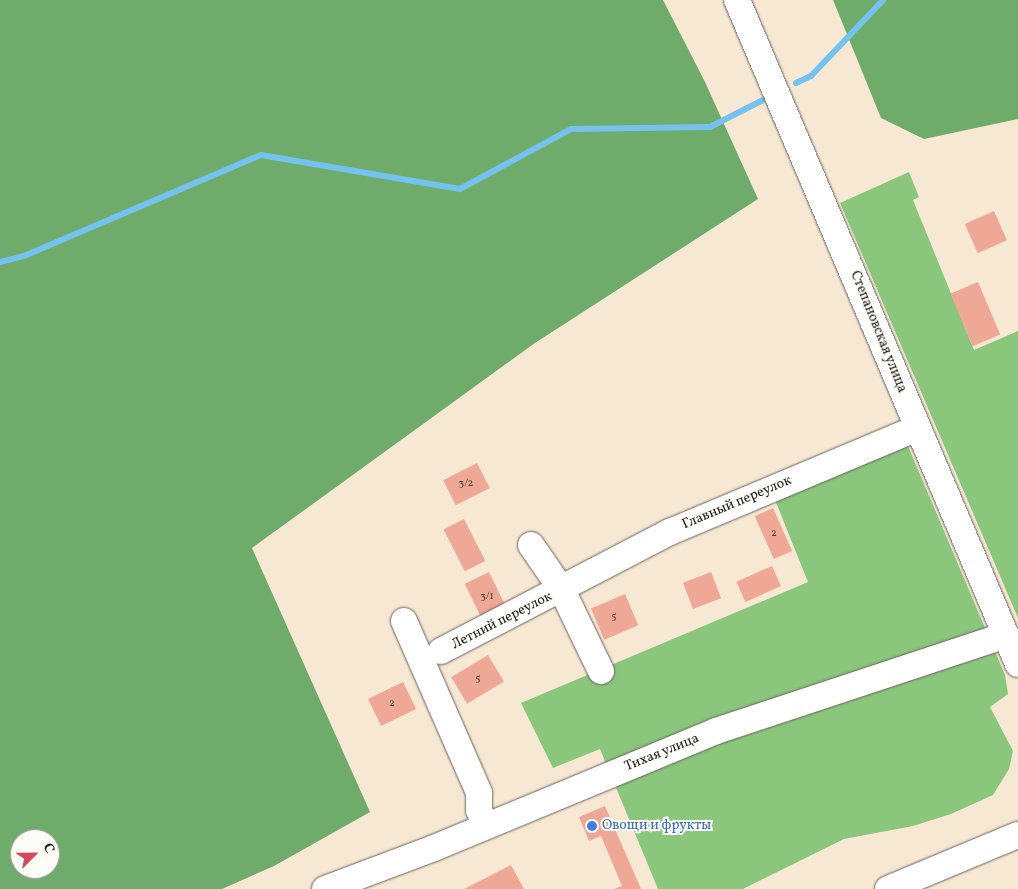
<!DOCTYPE html>
<meta charset="utf-8">
<style>
body{margin:0}
#map{position:relative;width:1018px;height:889px;overflow:hidden;background:#f7e8d4;font-family:Vollkorn,serif}
div>[style]{position:absolute}
.green>*{inset:0;background:#8ac77d}
.forest>*{inset:0;background:#6fac6c}
.stream>*{height:6px;margin:-3px;padding:0 3px;transform-origin:3px;border-radius:3px;background:#75c1ef}
.building>*{inset:0;background:#f0a896;transform-origin:0 0}
.roads{filter:drop-shadow(0 0 1px #69635c) drop-shadow(0 0 1px #69635c)}
.minor>*{height:26px;margin:-13px;padding:0 13px;transform-origin:13px;border-radius:13px;background:#fff}
.dots>*{width:14px;height:14px;translate:-50% -50%;box-sizing:border-box;border:2px solid #fdfcf7;border-radius:50%}
span{translate:-50% -50%;white-space:nowrap;text-align:center;line-height:1.15;-webkit-text-stroke:4px #fdfcf7;paint-order:stroke}
.number-label{font-size:11px;color:#513f3a}
.number-label span{-webkit-text-stroke-width:0}
.street-label{font-size:14px;color:#1c1c1c}
.shop-label{font-size:14px;color:#366cbe}
.left{translate:0 -50%;text-align:left}
.north{position:absolute;left:10px;top:829px;width:50px;height:50px;box-sizing:border-box;background:#fdfcf7;border:1px solid #a3a29f;border-radius:50%;rotate:67deg;font-size:14px;font-weight:700;line-height:20px;text-align:center;color:#1c1c1c}
.north::after{content:'';display:block;margin:auto;width:18px;height:22px;background:#d1495b;clip-path:polygon(50% 0,100% 100%,50% 72%,0 100%)}
</style>
<div id="map">
<div class="green">
<i style="clip-path:polygon(909px 172px,919px 197px,913px 200px,974px 350px,1018px 331px,1018px 618px,840px 203px)"></i>
<i style="clip-path:polygon(908px 446px,1005px 675px,1008px 694px,990px 707px,1013px 751px,1009px 769px,993px 795px,951px 814px,913px 826px,844px 839px,743px 889px,658px 889px,600px 749px,553px 768px,521px 703px,808px 582px,773px 495px)"></i>
</div>
<div class="forest">
<i style="clip-path:polygon(evenodd,0 0,663px 0,705px 82px,758px 199px,535px 343px,252px 548px,370px 812px,274px 866px,222px 889px,0 889px,0 0,20px 839px,50px 839px,50px 869px,20px 869px,20px 839px)"></i>
<i style="clip-path:polygon(833px 0,1018px 0,1018px 119px,924px 139px,881px 118px)"></i>
</div>
<div class="stream">
<i style="left:796px;top:83px;width:17px;rotate:-25deg"></i>
<i style="left:811px;top:76px;width:105px;rotate:-46.5deg"></i>
<i style="left:0;top:262px;width:25px;rotate:-14deg"></i>
<i style="left:24px;top:256px;width:258px;rotate:-23.1deg"></i>
<i style="left:261px;top:155px;width:202px;rotate:9.7deg"></i>
<i style="left:460px;top:189px;width:126px;rotate:-28.4deg"></i>
<i style="left:571px;top:129px;width:139px;rotate:-0.8deg"></i>
<i style="left:710px;top:127px;width:59px;rotate:-27deg"></i>
</div>
<div class="building">
<i style="left:994px;top:211px;width:32px;height:32px;rotate:66deg"></i>
<i style="left:978px;top:282px;width:57px;height:30px;rotate:67deg"></i>
<i style="left:477px;top:463px;width:28px;height:38px;rotate:63deg"></i>
<i style="left:773px;top:508px;width:47px;height:20px;rotate:66deg"></i>
<i style="left:464px;top:519px;width:47px;height:23px;rotate:63deg"></i>
<i style="left:772px;top:566px;width:22px;height:39px;rotate:66deg"></i>
<i style="left:489px;top:572px;width:43px;height:27px;rotate:64deg"></i>
<i style="left:711px;top:572px;width:28px;height:30px;rotate:69deg"></i>
<i style="left:625px;top:594px;width:34px;height:37px;rotate:67deg"></i>
<i style="left:488px;top:655px;width:31px;height:43px;rotate:59deg"></i>
<i style="left:403px;top:682px;width:30px;height:39px;rotate:64deg"></i>
<i style="clip-path:polygon(605px 806px,641px 889px,614px 889px,622px 886px,601px 836px,589px 841px,579px 817px)"></i>
<i style="clip-path:polygon(511px 865px,524px 889px,464px 889px)"></i>
</div>
<div class="roads">
<div class="minor">
<i style="left:737px;top:0;width:721px;rotate:67.06deg"></i>
<i style="left:531px;top:545px;width:55px;rotate:55.4deg"></i>
<i style="left:562px;top:590px;width:90px;rotate:64.3deg"></i>
<i style="left:404px;top:621px;width:188px;rotate:66.4deg"></i>
<i style="left:479px;top:793px;width:17px;rotate:90deg"></i>
<i style="left:479px;top:810px;width:16px;rotate:68deg"></i>
<i style="left:441px;top:651px;width:258px;rotate:-27.5deg"></i>
<i style="left:670px;top:532px;width:269px;rotate:-22.8deg"></i>
<i style="left:325px;top:889px;width:116px;rotate:-20.6deg"></i>
<i style="left:434px;top:848px;width:305px;rotate:-22.5deg"></i>
<i style="left:716px;top:731px;width:305px;rotate:-18.3deg"></i>
<i style="left:888px;top:889px;width:141px;rotate:-22.6deg"></i>
</div>
</div>
<div class="dots">
<i style="left:592px;top:826px;background:#3f7fe0"></i>
</div>
<div class="number-label">
<span style="left:466px;top:484px">3/2</span>
<span style="left:774px;top:534px">2</span>
<span style="left:487px;top:597px">3/1</span>
<span style="left:614px;top:617px">5</span>
<span style="left:478px;top:679px">5</span>
<span style="left:392px;top:704px">2</span>
</div>
<div class="street-label">
<span style="left:878px;top:332px;rotate:68deg">Степановская улица</span>
<span style="left:737px;top:503px;rotate:-23deg">Главный переулок</span>
<span style="left:502px;top:621px;rotate:-27deg">Летний переулок</span>
<span style="left:662px;top:753px;rotate:-22deg">Тихая улица</span>
</div>
<div class="shop-label">
<span class="left" style="left:602px;top:826px">Овощи и фрукты</span>
</div>
<div class="north">С</div>
</div>
